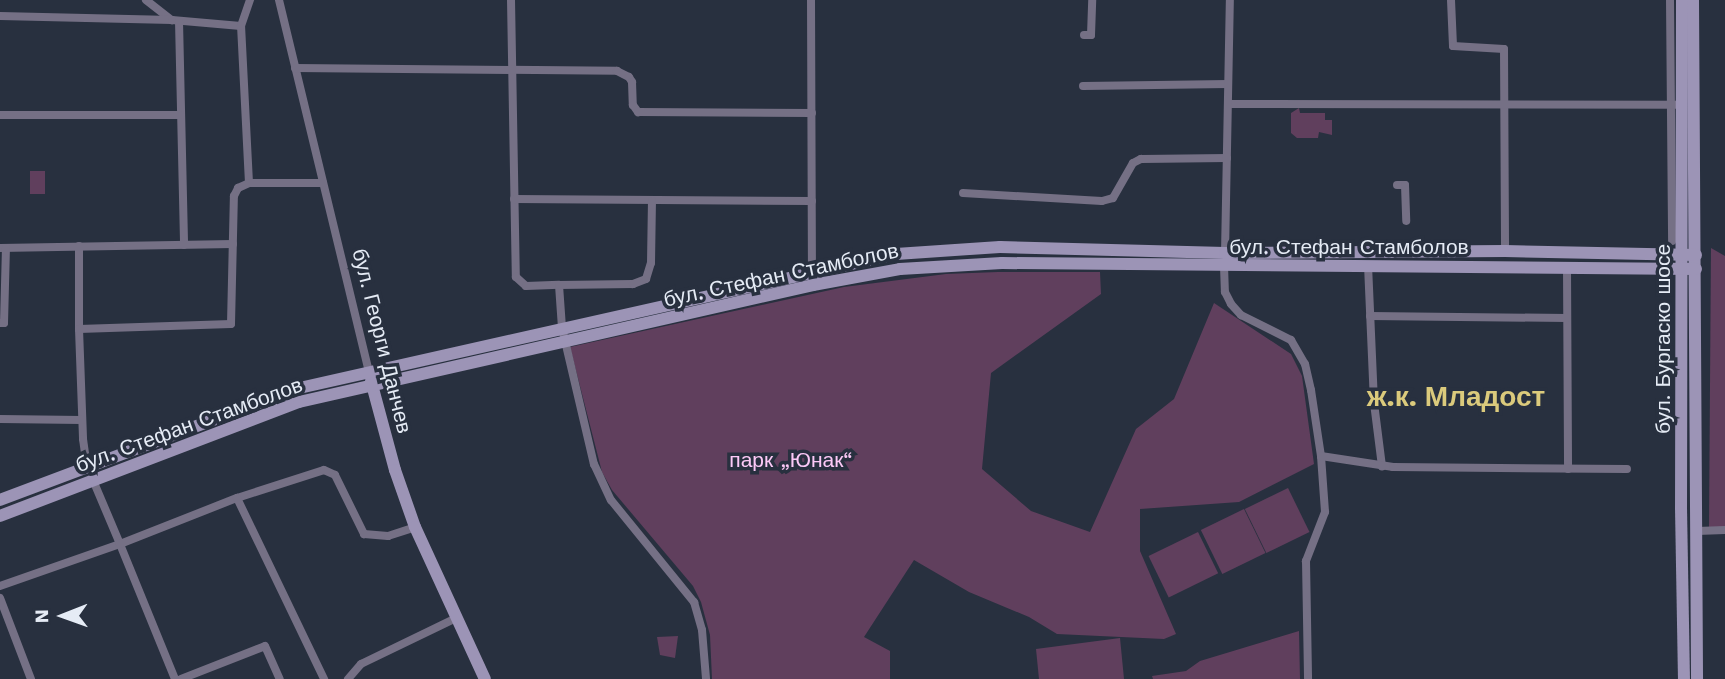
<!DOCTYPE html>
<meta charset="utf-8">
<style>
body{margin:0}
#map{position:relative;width:1725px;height:679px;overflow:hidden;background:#28303f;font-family:"Work Sans",sans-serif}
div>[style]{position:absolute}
.green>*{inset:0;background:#603f5d;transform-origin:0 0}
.street>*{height:8px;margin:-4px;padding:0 4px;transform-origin:4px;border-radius:4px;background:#757085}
.secondary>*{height:12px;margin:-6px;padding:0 6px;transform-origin:6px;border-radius:6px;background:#9c94b6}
span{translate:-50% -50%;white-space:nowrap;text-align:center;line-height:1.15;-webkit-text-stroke:7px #28303f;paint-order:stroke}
.street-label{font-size:21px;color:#e5ebf5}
.park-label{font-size:21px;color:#fcc9f7}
.district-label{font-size:28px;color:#dbca7c;font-weight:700}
.north{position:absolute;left:28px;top:581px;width:70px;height:70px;-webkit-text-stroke:5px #28303f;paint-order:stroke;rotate:269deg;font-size:19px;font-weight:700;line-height:28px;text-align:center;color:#e5ebf5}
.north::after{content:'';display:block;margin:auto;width:24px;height:32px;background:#e5ebf5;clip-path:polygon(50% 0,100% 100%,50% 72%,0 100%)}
</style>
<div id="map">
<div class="green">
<i style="clip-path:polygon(1299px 108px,1300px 113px,1325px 113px,1325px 120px,1332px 120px,1332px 135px,1319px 132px,1318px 138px,1297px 138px,1291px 133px,1291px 113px)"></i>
<i style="left:30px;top:171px;width:15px;height:23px"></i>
<i style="clip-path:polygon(1711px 248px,1725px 256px,1725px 528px,1709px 528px)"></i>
<i style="clip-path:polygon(998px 272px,1100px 272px,1101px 294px,991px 373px,982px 469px,1031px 511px,1090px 532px,1136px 429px,1174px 399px,1214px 303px,1291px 354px,1302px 376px,1314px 464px,1239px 502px,1140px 509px,1140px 551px,1176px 634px,1164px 639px,1057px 634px,1029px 617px,969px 592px,914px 560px,864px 637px,890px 651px,890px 679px,712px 679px,710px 635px,701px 602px,693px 586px,612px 490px,602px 472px,570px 347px,844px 287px,946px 274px)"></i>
<i style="left:1288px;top:488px;width:49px;height:48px;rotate:64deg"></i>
<i style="left:1244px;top:509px;width:49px;height:48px;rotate:64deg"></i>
<i style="left:1198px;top:532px;width:46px;height:55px;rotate:64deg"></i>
<i style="clip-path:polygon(1299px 631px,1300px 679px,1153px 679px,1152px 676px,1186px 671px,1200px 661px)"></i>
<i style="clip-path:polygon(678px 636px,675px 658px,660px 655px,657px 637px)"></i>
<i style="clip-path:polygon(1120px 638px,1124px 679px,1039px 679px,1036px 649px)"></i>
</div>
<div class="street">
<i style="left:146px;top:0;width:33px;rotate:38deg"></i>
<i style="left:279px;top:0;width:384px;rotate:76.4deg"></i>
<i style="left:511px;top:0;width:277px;rotate:89deg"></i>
<i style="left:516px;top:277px;width:13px;rotate:42deg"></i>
<i style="left:526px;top:286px;width:33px;rotate:-2deg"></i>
<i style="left:559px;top:285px;width:43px;rotate:86deg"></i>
<i style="left:562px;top:328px;width:140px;rotate:76.8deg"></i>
<i style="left:594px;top:464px;width:40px;rotate:65deg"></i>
<i style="left:611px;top:500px;width:132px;rotate:50.9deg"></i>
<i style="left:694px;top:602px;width:29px;rotate:74deg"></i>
<i style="left:702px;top:630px;width:49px;rotate:85.3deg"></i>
<i style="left:811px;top:0;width:277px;rotate:89.8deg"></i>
<i style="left:1451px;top:0;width:46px;rotate:87.5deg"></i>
<i style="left:1453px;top:46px;width:51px;rotate:3.4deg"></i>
<i style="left:1504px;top:49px;width:202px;rotate:89.7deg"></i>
<i style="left:1670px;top:0;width:241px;rotate:89.5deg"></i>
<i style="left:0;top:16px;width:172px;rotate:1.3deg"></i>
<i style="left:172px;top:20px;width:69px;rotate:5deg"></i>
<i style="left:179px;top:21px;width:224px;rotate:88.7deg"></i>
<i style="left:1084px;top:35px;width:7px"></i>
<i style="left:1091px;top:35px;width:35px;rotate:-88deg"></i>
<i style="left:295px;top:68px;width:322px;rotate:0.5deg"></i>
<i style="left:617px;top:71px;width:13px;rotate:27deg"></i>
<i style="left:629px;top:77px;width:6px;rotate:59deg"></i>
<i style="left:632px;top:82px;width:23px;rotate:88deg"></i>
<i style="left:633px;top:105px;width:9px;rotate:54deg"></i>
<i style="left:638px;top:112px;width:174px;rotate:0.3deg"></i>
<i style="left:1083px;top:86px;width:145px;rotate:-0.8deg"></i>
<i style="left:1228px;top:104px;width:455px;rotate:0.1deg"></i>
<i style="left:0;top:115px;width:181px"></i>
<i style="left:249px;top:183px;width:157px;rotate:-92.9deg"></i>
<i style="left:241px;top:26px;width:28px;rotate:-71deg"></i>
<i style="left:1397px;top:185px;width:8px"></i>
<i style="left:1405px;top:185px;width:36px;rotate:88deg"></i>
<i style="left:963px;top:193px;width:139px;rotate:3.3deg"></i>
<i style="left:1102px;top:201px;width:11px;rotate:-15deg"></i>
<i style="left:1113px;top:198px;width:40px;rotate:-60.3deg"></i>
<i style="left:1133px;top:163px;width:9px;rotate:-27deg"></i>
<i style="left:1141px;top:159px;width:86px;rotate:-0.7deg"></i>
<i style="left:514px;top:199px;width:298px;rotate:0.4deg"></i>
<i style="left:79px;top:246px;width:83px;rotate:90deg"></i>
<i style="left:79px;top:329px;width:110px;rotate:87.9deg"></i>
<i style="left:83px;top:439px;width:27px;rotate:82deg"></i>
<i style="left:0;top:248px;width:233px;rotate:-1deg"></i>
<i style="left:1225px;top:253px;width:253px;rotate:-88.9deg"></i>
<i style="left:1368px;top:265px;width:138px;rotate:87.5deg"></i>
<i style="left:1374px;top:403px;width:64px;rotate:82.8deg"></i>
<i style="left:1224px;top:266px;width:26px;rotate:88deg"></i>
<i style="left:1225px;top:292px;width:13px;rotate:63deg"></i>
<i style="left:1231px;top:304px;width:15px;rotate:48deg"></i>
<i style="left:1241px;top:315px;width:56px;rotate:26.6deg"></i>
<i style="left:1291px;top:340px;width:28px;rotate:60deg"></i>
<i style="left:1305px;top:364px;width:27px;rotate:77deg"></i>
<i style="left:1311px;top:390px;width:67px;rotate:81.4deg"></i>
<i style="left:1321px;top:456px;width:56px;rotate:85.9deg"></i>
<i style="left:1325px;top:512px;width:53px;rotate:111.2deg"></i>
<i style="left:1306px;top:561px;width:118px;rotate:89deg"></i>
<i style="left:1567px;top:268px;width:201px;rotate:89.7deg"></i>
<i style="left:559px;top:285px;width:74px;rotate:-0.8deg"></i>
<i style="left:633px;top:284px;width:14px;rotate:-21deg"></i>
<i style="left:646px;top:279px;width:17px;rotate:-73deg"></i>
<i style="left:651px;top:263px;width:62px;rotate:-89.1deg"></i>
<i style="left:1370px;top:316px;width:197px;rotate:0.6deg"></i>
<i style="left:0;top:323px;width:4px"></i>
<i style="left:4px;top:323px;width:75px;rotate:-88.5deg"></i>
<i style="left:79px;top:329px;width:152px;rotate:-1.9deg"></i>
<i style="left:231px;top:324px;width:128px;rotate:-88.7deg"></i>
<i style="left:234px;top:196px;width:9px;rotate:-63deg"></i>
<i style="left:238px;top:188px;width:12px;rotate:-24deg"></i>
<i style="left:249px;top:183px;width:74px"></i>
<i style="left:0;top:419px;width:82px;rotate:0.7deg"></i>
<i style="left:1321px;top:456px;width:73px;rotate:8.7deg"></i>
<i style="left:1393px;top:467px;width:234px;rotate:0.5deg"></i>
<i style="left:237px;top:498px;width:91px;rotate:-17.8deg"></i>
<i style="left:324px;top:470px;width:12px;rotate:24deg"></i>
<i style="left:335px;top:475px;width:66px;rotate:63.8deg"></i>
<i style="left:364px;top:534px;width:24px;rotate:5deg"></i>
<i style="left:388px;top:536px;width:28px;rotate:-18deg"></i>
<i style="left:1697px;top:531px;width:28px;rotate:-2deg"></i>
<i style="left:0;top:586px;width:127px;rotate:-19.3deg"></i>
<i style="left:120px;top:544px;width:69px;rotate:-112.9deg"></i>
<i style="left:0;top:598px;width:87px;rotate:69.1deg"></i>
<i style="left:175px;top:679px;width:146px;rotate:-112.2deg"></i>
<i style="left:120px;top:544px;width:126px;rotate:-21.5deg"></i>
<i style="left:237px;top:498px;width:201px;rotate:64.3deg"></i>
<i style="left:181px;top:679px;width:90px;rotate:-21.4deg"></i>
<i style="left:265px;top:646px;width:36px;rotate:66deg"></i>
<i style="left:348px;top:679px;width:20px;rotate:-49deg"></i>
<i style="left:361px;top:664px;width:106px;rotate:-25.8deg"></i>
</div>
<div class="secondary">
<i style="left:1682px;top:0;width:508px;rotate:90.11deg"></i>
<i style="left:1681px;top:508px;width:171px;rotate:89deg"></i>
<i style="left:1693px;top:0;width:679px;rotate:89.66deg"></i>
<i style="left:371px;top:381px;width:92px;rotate:74.9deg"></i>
<i style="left:395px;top:470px;width:60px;rotate:70.7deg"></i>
<i style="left:415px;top:527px;width:167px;rotate:65.3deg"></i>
<i style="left:0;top:500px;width:315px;rotate:-20.6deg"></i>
<i style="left:295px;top:389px;width:616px;rotate:-12.66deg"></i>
<i style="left:896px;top:254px;width:104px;rotate:-3.9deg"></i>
<i style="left:1000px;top:247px;width:225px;rotate:1.5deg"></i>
<i style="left:1225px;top:253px;width:280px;rotate:-0.4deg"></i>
<i style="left:1505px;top:251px;width:191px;rotate:1.2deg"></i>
<i style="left:0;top:516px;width:320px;rotate:-20.9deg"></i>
<i style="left:299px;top:402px;width:527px;rotate:-12.82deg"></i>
<i style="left:813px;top:285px;width:88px;rotate:-10.4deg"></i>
<i style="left:900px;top:269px;width:102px;rotate:-3.4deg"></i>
<i style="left:1002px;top:263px;width:694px;rotate:0.5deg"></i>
</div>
<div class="street-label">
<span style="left:1349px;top:247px">бул. Стефан Стамболов</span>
<span style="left:781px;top:275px;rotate:-12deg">бул. Стефан Стамболов</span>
<span style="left:1663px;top:339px;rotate:-90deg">бул. Бургаско шосе</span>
<span style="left:382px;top:341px;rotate:76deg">бул. Георги Данчев</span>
<span style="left:189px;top:425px;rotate:-20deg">бул. Стефан Стамболов</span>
</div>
<div class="park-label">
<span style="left:791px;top:460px">парк „Юнак“</span>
</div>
<div class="district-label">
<span style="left:1456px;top:397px">ж.к. Младост</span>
</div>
<div class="north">N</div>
</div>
